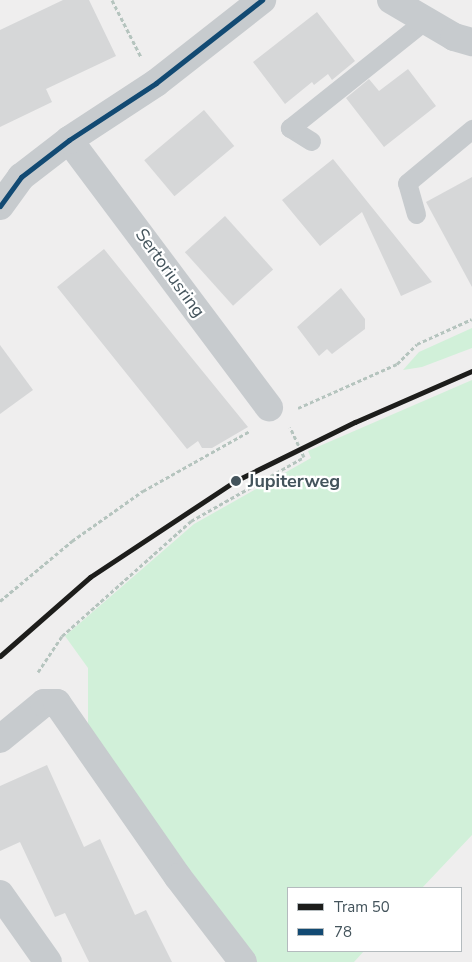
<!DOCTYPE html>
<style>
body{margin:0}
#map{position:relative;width:472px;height:962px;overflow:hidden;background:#efeeee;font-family:"Nunito Sans",sans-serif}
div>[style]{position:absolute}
.green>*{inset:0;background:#d1f0d9}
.building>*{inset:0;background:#d6d7d8;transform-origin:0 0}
.path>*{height:3px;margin-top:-1.5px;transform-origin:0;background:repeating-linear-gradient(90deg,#b5c4be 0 4px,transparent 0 6.5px)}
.service>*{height:19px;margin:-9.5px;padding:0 9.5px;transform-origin:9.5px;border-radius:9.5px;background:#c7cbce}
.minor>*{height:28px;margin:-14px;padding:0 14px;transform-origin:14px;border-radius:14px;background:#c7cbce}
.bus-1>*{height:5px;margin:-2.5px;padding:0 2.5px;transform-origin:2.5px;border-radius:2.5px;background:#124a73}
.tram-1>*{height:5px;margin:-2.5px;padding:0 2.5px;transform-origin:2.5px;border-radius:2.5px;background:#1d1d1b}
.dots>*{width:14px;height:14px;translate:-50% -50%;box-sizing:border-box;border:2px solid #fff;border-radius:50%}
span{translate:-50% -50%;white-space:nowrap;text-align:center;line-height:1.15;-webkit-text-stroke:4.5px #fff;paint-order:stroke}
.street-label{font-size:18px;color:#44545c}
.stop-label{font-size:18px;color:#44545c;font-weight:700}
.left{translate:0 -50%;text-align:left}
.legend{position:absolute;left:287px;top:887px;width:175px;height:65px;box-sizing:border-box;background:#fff;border:1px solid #b4bbbe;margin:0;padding:6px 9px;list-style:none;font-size:15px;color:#44545c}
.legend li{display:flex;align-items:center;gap:10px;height:25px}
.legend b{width:25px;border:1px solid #b4bbbe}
</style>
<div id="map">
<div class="green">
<i style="clip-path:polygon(472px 328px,472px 348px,422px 367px,403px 370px,419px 352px)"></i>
<i style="clip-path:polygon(472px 380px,472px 835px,422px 888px,288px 888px,288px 951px,364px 951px,354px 962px,256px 962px,88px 728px,88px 668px,65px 636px,194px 524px,311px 458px,308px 451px)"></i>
</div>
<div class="building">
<i style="clip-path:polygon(63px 0,89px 0,116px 56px,46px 89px,52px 102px,0 127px,0 30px)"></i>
<i style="clip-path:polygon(317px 12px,355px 61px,332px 80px,328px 74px,314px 85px,312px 82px,285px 104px,253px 62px)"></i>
<i style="clip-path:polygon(408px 69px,436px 106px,384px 147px,346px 98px,369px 79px,379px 91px)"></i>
<i style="left:204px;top:110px;width:47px;height:78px;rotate:50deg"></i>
<i style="clip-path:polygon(333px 159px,370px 205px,432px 282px,401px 296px,362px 212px,320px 246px,282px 200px)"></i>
<i style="clip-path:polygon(472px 177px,472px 287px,426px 202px)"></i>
<i style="left:225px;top:216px;width:72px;height:54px;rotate:48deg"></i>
<i style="clip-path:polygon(104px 249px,191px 357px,248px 427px,212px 448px,202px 448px,198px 441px,187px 449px,57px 287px)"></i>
<i style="clip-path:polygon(341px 288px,365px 319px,365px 329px,332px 354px,327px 349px,319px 356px,297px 327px)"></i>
<i style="clip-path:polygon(0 345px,33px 390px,0 414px)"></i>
<i style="clip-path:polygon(47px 765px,84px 847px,100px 839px,135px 915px,146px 910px,172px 962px,89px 962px,65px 913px,55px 917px,20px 842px,0 851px,0 786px)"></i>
</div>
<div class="path">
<i style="left:112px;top:0;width:64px;rotate:63deg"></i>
<i style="left:298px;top:408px;width:108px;rotate:-24deg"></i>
<i style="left:397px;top:364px;width:28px;rotate:-45deg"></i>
<i style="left:417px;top:344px;width:60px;rotate:-24.4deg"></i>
<i style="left:0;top:601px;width:94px;rotate:-39.8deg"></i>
<i style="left:72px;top:541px;width:87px;rotate:-35.2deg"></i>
<i style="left:143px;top:491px;width:123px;rotate:-29.3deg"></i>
<i style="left:38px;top:672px;width:43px;rotate:-56.3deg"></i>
<i style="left:62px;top:636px;width:173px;rotate:-41.7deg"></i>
<i style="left:191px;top:521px;width:130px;rotate:-29.5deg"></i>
<i style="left:304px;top:457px;width:33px;rotate:-115deg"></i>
</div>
<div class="service">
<i style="left:311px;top:141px;width:25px;rotate:-148deg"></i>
<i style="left:290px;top:128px;width:171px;rotate:-38.6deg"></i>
<i style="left:416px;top:214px;width:32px;rotate:-106deg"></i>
<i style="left:407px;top:183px;width:85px;rotate:-39.7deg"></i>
</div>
<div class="minor">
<i style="left:391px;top:0;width:73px;rotate:30.4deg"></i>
<i style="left:454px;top:37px;width:19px;rotate:16deg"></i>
<i style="left:69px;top:140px;width:334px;rotate:53.2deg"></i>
<i style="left:0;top:206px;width:36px;rotate:-54deg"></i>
<i style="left:21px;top:177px;width:61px;rotate:-37.6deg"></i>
<i style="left:69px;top:140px;width:104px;rotate:-33.2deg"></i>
<i style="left:156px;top:83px;width:135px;rotate:-38.1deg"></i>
<i style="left:0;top:739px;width:57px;rotate:-39.3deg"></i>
<i style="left:44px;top:703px;width:13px"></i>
<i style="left:57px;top:703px;width:212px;rotate:55.2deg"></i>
<i style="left:178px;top:877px;width:107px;rotate:52.6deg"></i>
<i style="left:0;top:894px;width:83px;rotate:54.8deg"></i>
</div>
<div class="bus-1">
<i style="left:0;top:206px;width:36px;rotate:-54deg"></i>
<i style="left:21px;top:177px;width:61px;rotate:-37.6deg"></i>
<i style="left:69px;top:140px;width:104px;rotate:-33.2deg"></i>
<i style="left:156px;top:83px;width:135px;rotate:-38.1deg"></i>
</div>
<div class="tram-1">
<i style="left:0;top:656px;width:120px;rotate:-41.3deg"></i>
<i style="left:90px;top:577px;width:174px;rotate:-33.5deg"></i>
<i style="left:235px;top:481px;width:134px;rotate:-26.2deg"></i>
<i style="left:355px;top:422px;width:128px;rotate:-23.6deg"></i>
</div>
<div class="dots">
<i style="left:236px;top:481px;background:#44545c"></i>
</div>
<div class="street-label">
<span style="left:170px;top:273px;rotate:54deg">Sertoriusring</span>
</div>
<div class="stop-label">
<span class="left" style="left:248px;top:481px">Jupiterweg</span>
</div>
<ul class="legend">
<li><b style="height:6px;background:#1d1d1b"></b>Tram 50</li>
<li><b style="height:6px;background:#124a73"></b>78</li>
</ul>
</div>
